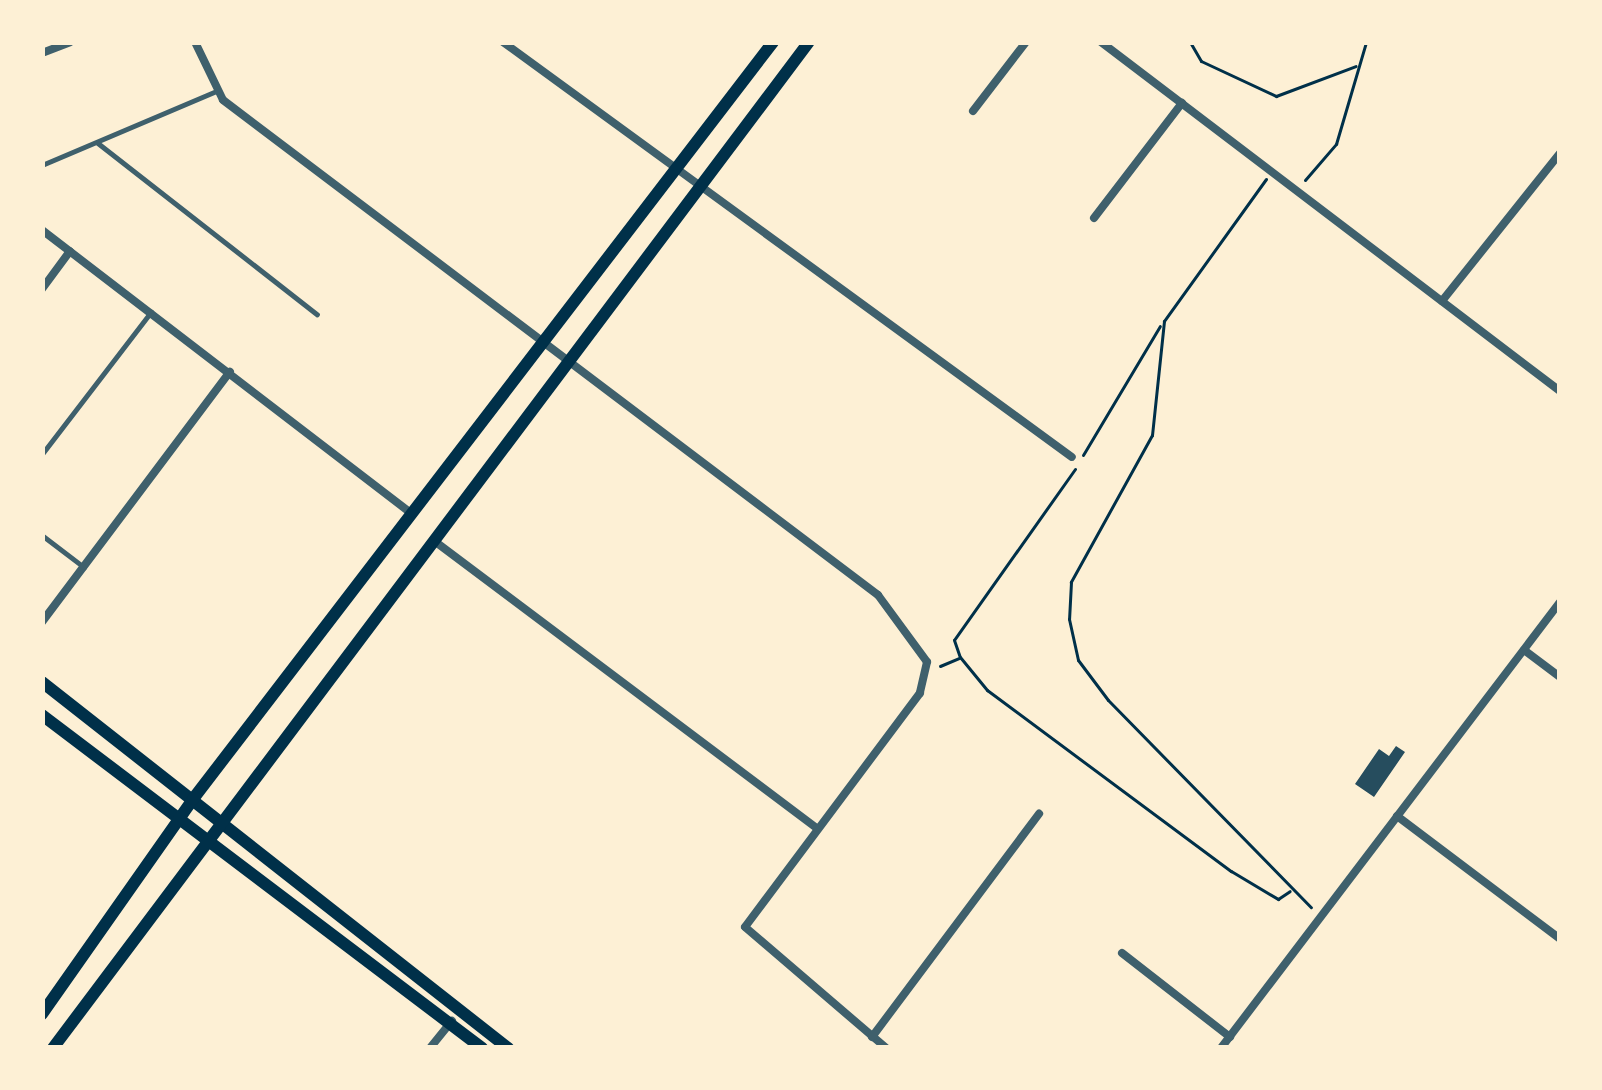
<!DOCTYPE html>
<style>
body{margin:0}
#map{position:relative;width:1602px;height:1090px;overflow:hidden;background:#fdf0d5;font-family:"Times New Roman",serif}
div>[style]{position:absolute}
.building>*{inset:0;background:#264d5e}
.path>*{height:3px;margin:-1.5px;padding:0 1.5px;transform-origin:1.5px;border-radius:1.5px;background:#003049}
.service>*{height:4.5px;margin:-2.25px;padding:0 2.25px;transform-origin:2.25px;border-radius:2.25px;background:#3f606c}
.minor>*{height:8px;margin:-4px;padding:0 4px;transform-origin:4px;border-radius:4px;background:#3f606c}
.primary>*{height:12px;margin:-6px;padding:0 6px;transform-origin:6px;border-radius:6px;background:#003049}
span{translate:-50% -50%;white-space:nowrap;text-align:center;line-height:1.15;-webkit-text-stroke:10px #fdf0d5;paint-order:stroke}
.frame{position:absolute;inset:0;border:45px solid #fdf0d5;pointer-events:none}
</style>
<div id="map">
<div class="building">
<i style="clip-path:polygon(1396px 746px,1405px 752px,1374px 797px,1355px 784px,1379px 749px,1389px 756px)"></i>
</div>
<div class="path">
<i style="left:1190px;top:42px;width:22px;rotate:60deg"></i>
<i style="left:1201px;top:61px;width:83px;rotate:25deg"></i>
<i style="left:1276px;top:96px;width:85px;rotate:-20.6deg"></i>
<i style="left:1266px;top:179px;width:175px;rotate:125.7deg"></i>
<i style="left:1164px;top:321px;width:115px;rotate:96deg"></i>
<i style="left:1152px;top:435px;width:168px;rotate:118.9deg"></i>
<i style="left:1071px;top:582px;width:37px;rotate:93deg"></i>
<i style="left:1069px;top:619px;width:42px;rotate:77.6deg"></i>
<i style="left:1078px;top:660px;width:50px;rotate:53.1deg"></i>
<i style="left:1108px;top:700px;width:290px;rotate:45.6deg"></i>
<i style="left:1305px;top:180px;width:48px;rotate:-49.3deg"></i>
<i style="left:1336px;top:144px;width:106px;rotate:-73.6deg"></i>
<i style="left:1083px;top:455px;width:150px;rotate:-59.2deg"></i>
<i style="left:1075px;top:469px;width:209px;rotate:125.3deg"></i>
<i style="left:954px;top:640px;width:18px;rotate:71deg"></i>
<i style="left:960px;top:657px;width:43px;rotate:50.7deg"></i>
<i style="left:987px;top:690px;width:304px;rotate:36.6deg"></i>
<i style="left:1231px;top:871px;width:55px;rotate:30.8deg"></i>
<i style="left:1278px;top:899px;width:14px;rotate:-34deg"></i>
<i style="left:940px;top:666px;width:21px;rotate:-23deg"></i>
</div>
<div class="service">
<i style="left:98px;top:143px;width:278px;rotate:38deg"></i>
<i style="left:42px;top:165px;width:189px;rotate:-23deg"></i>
<i style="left:42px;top:454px;width:179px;rotate:-52.5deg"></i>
<i style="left:42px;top:535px;width:53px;rotate:37.3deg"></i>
</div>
<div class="minor">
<i style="left:195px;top:42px;width:64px;rotate:64.2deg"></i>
<i style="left:223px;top:100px;width:821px;rotate:37.08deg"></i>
<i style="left:878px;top:595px;width:83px;rotate:53.8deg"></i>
<i style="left:927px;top:662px;width:32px;rotate:103deg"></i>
<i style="left:920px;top:693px;width:292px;rotate:126.8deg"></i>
<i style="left:745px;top:927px;width:186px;rotate:40.6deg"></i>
<i style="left:503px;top:42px;width:704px;rotate:36.11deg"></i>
<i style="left:1101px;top:42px;width:577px;rotate:37.25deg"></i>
<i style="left:42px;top:53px;width:30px;rotate:-21deg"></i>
<i style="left:973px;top:111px;width:87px;rotate:-52.5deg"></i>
<i style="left:1094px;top:218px;width:145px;rotate:-52.6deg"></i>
<i style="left:42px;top:230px;width:464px;rotate:37.5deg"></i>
<i style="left:42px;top:289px;width:47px;rotate:-53.6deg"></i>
<i style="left:1442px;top:301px;width:189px;rotate:-51.4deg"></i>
<i style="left:433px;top:540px;width:479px;rotate:36.9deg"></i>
<i style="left:42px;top:622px;width:313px;rotate:-53.1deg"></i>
<i style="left:1524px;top:650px;width:45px;rotate:36.9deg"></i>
<i style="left:1397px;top:816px;width:204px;rotate:37deg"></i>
<i style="left:1122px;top:953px;width:137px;rotate:37.9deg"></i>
<i style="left:872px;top:1037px;width:279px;rotate:-53.2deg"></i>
<i style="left:430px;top:1048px;width:35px;rotate:-51deg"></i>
<i style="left:1221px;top:1048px;width:560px;rotate:-52.76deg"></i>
</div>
<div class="primary">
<i style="left:42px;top:682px;width:593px;rotate:38.15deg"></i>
<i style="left:42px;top:715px;width:552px;rotate:37.12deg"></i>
<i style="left:42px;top:1014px;width:263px;rotate:-54.9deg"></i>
<i style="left:193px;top:799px;width:954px;rotate:-52.54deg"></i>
<i style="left:53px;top:1048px;width:1258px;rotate:-53.08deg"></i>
</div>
<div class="frame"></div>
</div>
